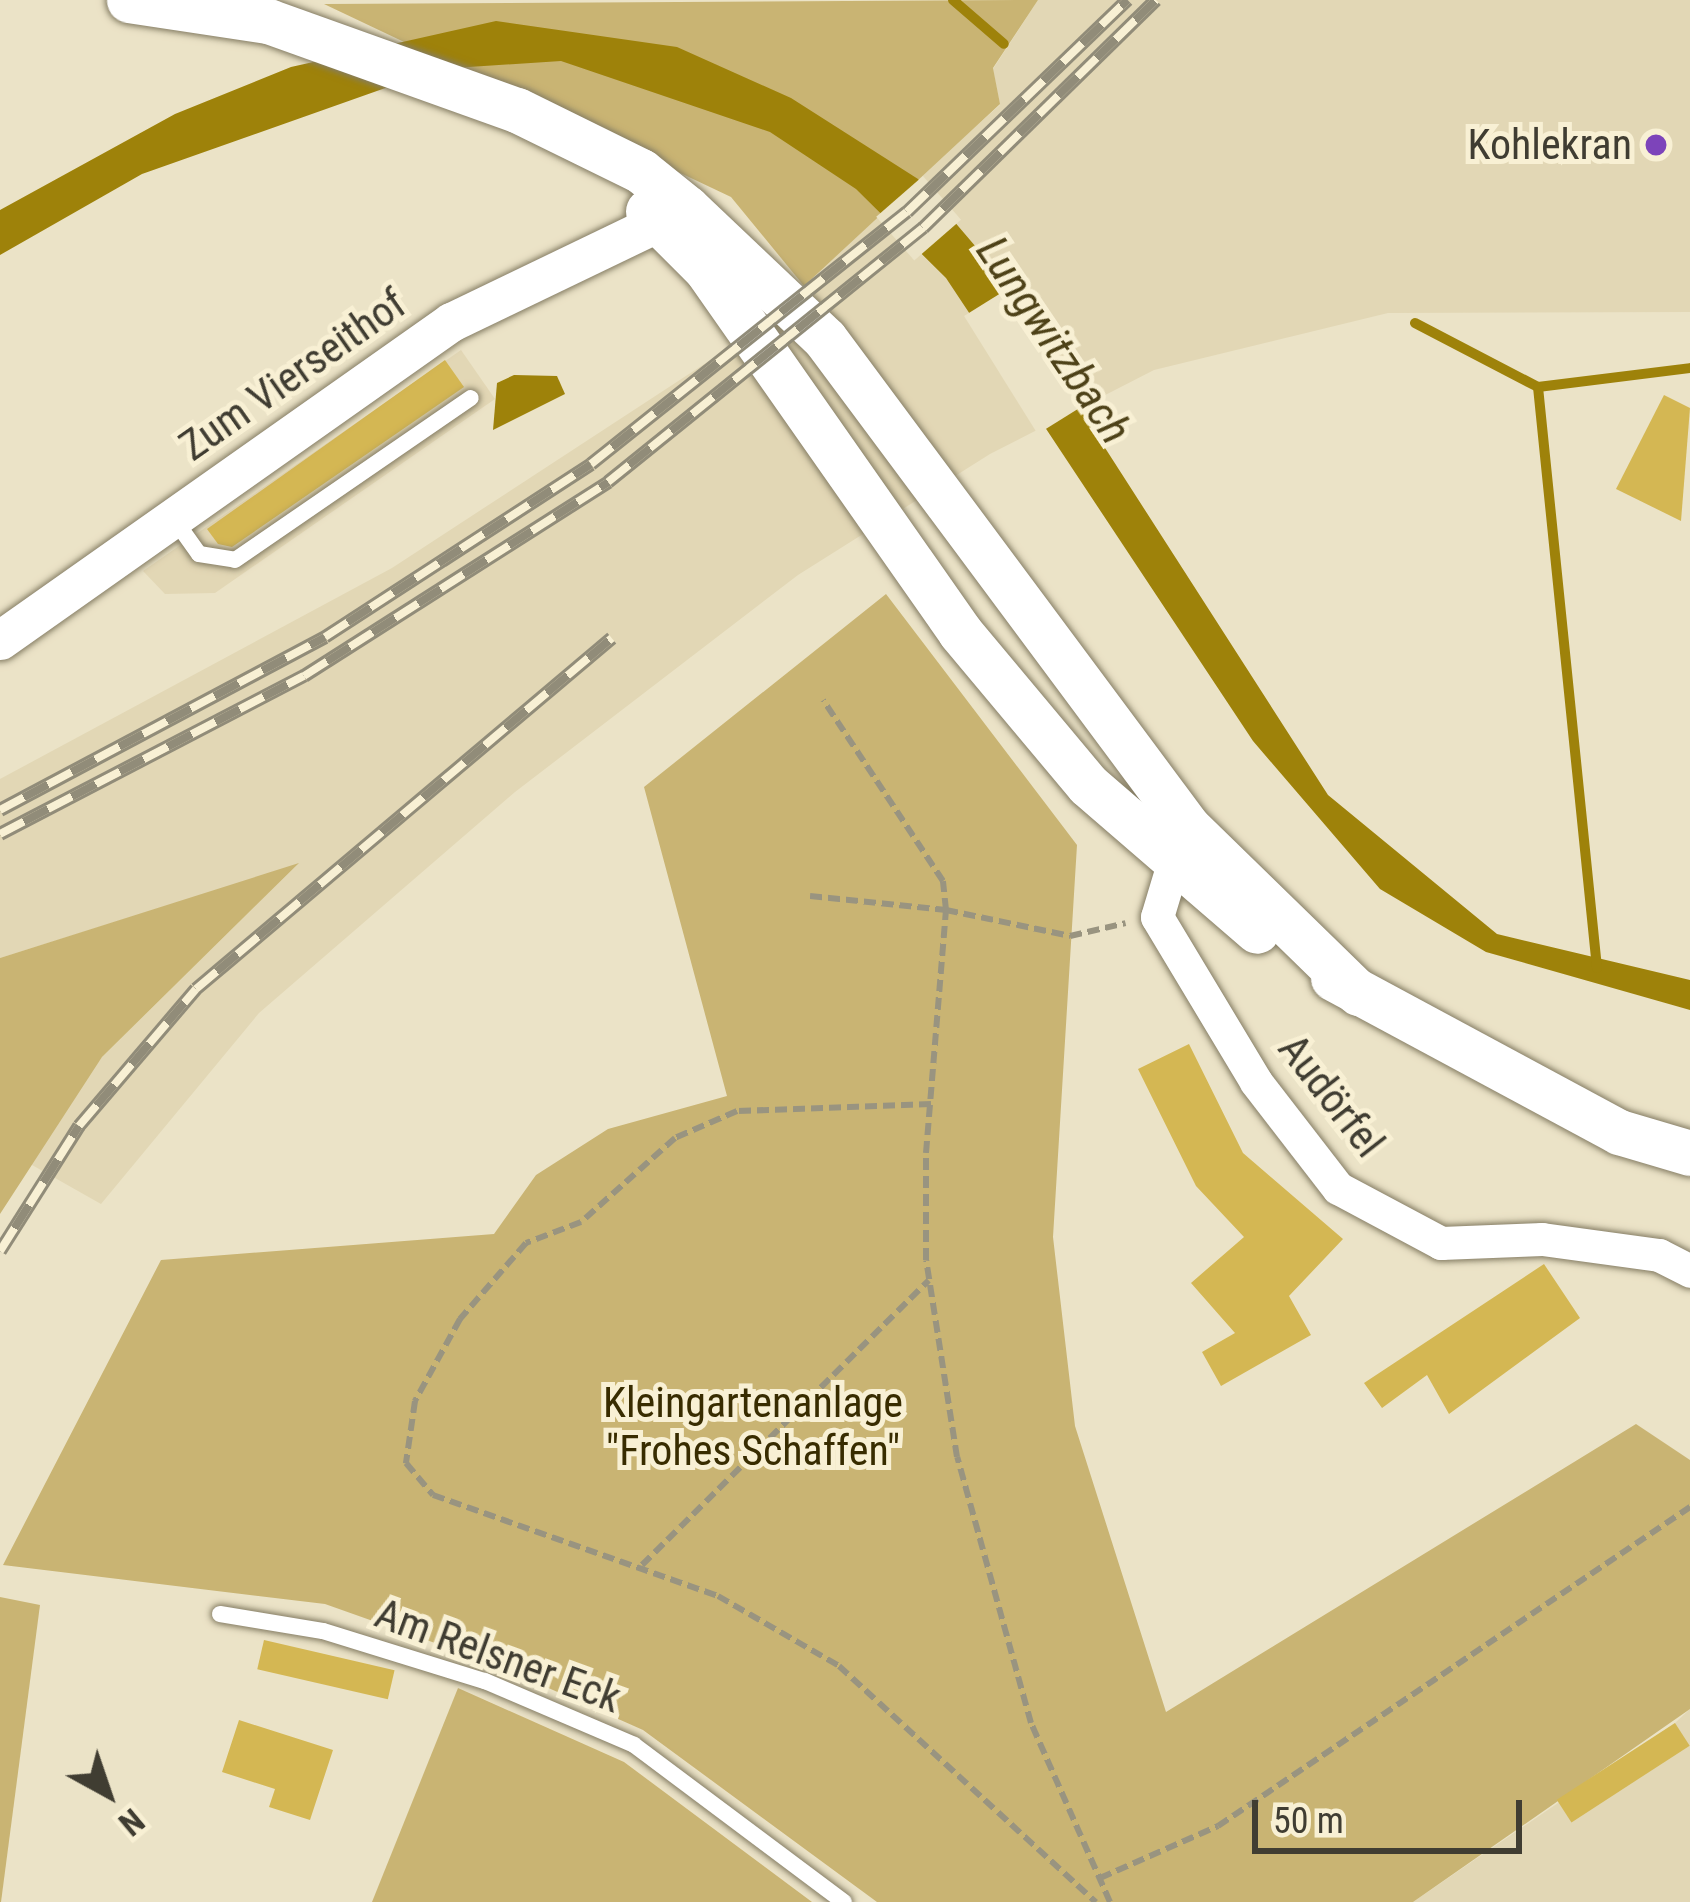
<!DOCTYPE html>
<meta charset="utf-8">
<style>
body{margin:0}
#map{position:relative;width:1690px;height:1902px;overflow:hidden;background:#ebe3c7;font-family:"Roboto Condensed",sans-serif}
div>[style]{position:absolute}
.built>*{inset:0;background:#e2d7b5}
.green>*{inset:0;background:#c9b473}
.water>*{inset:0;background:#9e820a}
.pier>*{inset:0;background:#ebe3c7;transform-origin:0 0}
.stream>*{height:10px;margin:-5px;padding:0 5px;transform-origin:5px;border-radius:5px;background:#9e820a}
.building>*{inset:0;background:#d4b753;transform-origin:0 0}
.path>*{height:6px;margin-top:-3px;transform-origin:0;background:repeating-linear-gradient(90deg,#999480 0 12px,transparent 0 18px)}
.roads{filter:drop-shadow(0 0 3px #857d64) drop-shadow(0 0 3px #857d64)}
.service>*{height:16px;margin:-8px;padding:0 8px;transform-origin:8px;border-radius:8px;background:#fff}
.minor>*{height:33px;margin:-16.5px;padding:0 16.5px;transform-origin:16.5px;border-radius:16.5px;background:#fff}
.tertiary>*{height:39px;margin:-19.5px;padding:0 19.5px;transform-origin:19.5px;border-radius:19.5px;background:#fff}
.secondary>*{height:45px;margin:-22.5px;padding:0 22.5px;transform-origin:22.5px;border-radius:22.5px;background:#fff}
.rail>*{height:14px;margin-top:-7px;transform-origin:0;background:repeating-linear-gradient(90deg,#f8f0d4 0 27px,#918c79 0 54px);box-sizing:border-box;border-block:3px solid #918c79}
.dots>*{width:33px;height:33px;translate:-50% -50%;box-sizing:border-box;border:6px solid #f8f0d4;border-radius:50%}
span{translate:-50% -50%;white-space:nowrap;text-align:center;line-height:1.15;-webkit-text-stroke:10px #f8f0d4;paint-order:stroke}
.poi-label{font-size:42px;color:#403d32}
.right{translate:-100% -50%;text-align:right}
.street-label{font-size:42px;color:#403d32}
.park-label{font-size:42px;color:#382c00}
.water-label{font-size:45px;color:#4e4218;font-style:italic}
.north{position:absolute;left:48px;top:1734px;width:120px;height:120px;-webkit-text-stroke:9px #f8f0d4;paint-order:stroke;rotate:140deg;font-size:33px;font-weight:700;line-height:48px;text-align:center;color:#403d32}
.north::after{content:'';display:block;margin:auto;width:42px;height:54px;background:#403d32;clip-path:polygon(50% 0,100% 100%,50% 72%,0 100%)}
.scale{position:absolute;left:1252px;top:1800px;width:270px;height:54px;box-sizing:border-box;border:6px solid #403d32;border-top:0;padding-left:15px;font-size:36px;line-height:42px;white-space:nowrap;color:#403d32;-webkit-text-stroke:9px #f8f0d4;paint-order:stroke}
</style>
<div id="map">
<div class="built">
<i style="clip-path:polygon(1038px 0,1690px 0,1690px 312px,1388px 313px,1154px 370px,990px 454px,798px 575px,515px 792px,259px 1013px,101px 1204px,25px 1161px,102px 1057px,297px 865px,0 958px,0 779px,392px 568px,715px 357px,1000px 105px,993px 69px)"></i>
<i style="clip-path:polygon(461px 350px,495px 399px,215px 593px,165px 594px,143px 571px)"></i>
<i style="clip-path:polygon(1690px 1709px,1690px 1902px,1413px 1902px,1675px 1723px)"></i>
</div>
<div class="green">
<i style="clip-path:polygon(1038px 0,993px 68px,1000px 104px,804px 286px,731px 197px,324px 4px)"></i>
<i style="clip-path:polygon(886px 594px,1077px 845px,1053px 1237px,1075px 1426px,1166px 1712px,1636px 1424px,1690px 1460px,1690px 1709px,1413px 1902px,877px 1902px,643px 1730px,497px 1665px,325px 1604px,3px 1565px,161px 1260px,494px 1234px,536px 1175px,608px 1129px,727px 1096px,644px 787px)"></i>
<i style="clip-path:polygon(299px 863px,102px 1057px,0 1214px,0 958px)"></i>
<i style="clip-path:polygon(0 1597px,40px 1605px,1px 1902px,0 1902px)"></i>
<i style="clip-path:polygon(458px 1688px,624px 1762px,812px 1902px,372px 1902px)"></i>
</div>
<div class="water">
<i style="clip-path:polygon(496px 21px,677px 47px,791px 98px,918px 179px,976px 247px,1328px 795px,1497px 934px,1690px 980px,1690px 1010px,1486px 952px,1380px 889px,1253px 741px,946px 278px,856px 189px,770px 132px,561px 61px,439px 69px,142px 174px,0 255px,0 210px,175px 114px,291px 67px)"></i>
<i style="clip-path:polygon(514px 375px,557px 376px,565px 394px,493px 430px,497px 383px)"></i>
</div>
<div class="pier">
<i style="left:923px;top:176px;width:58px;height:62px;rotate:49deg"></i>
<i style="left:1009px;top:288px;width:139px;height:53px;rotate:58deg"></i>
</div>
<div class="stream">
<i style="left:953px;top:0;width:67px;rotate:40.8deg"></i>
<i style="left:1415px;top:323px;width:139px;rotate:27.5deg"></i>
<i style="left:1538px;top:387px;width:153px;rotate:-7.1deg"></i>
<i style="left:1538px;top:387px;width:584px;rotate:84.2deg"></i>
</div>
<div class="building">
<i style="clip-path:polygon(445px 360px,464px 387px,232px 547px,218px 544px,207px 529px)"></i>
<i style="clip-path:polygon(1664px 395px,1690px 408px,1681px 521px,1616px 489px)"></i>
<i style="clip-path:polygon(1189px 1044px,1243px 1153px,1343px 1239px,1289px 1296px,1311px 1335px,1221px 1386px,1202px 1352px,1235px 1333px,1191px 1283px,1244px 1237px,1196px 1186px,1138px 1069px)"></i>
<i style="clip-path:polygon(1544px 1264px,1580px 1318px,1449px 1414px,1427px 1375px,1382px 1408px,1364px 1383px)"></i>
<i style="left:264px;top:1640px;width:134px;height:30px;rotate:13deg"></i>
<i style="clip-path:polygon(239px 1720px,333px 1750px,310px 1820px,269px 1807px,275px 1789px,222px 1772px)"></i>
<i style="left:1675px;top:1723px;width:27px;height:141px;rotate:57deg"></i>
</div>
<div class="path">
<i style="left:810px;top:896px;width:137px;rotate:5.9deg"></i>
<i style="left:946px;top:910px;width:29px;rotate:-96deg"></i>
<i style="left:943px;top:881px;width:217px;rotate:-123.5deg"></i>
<i style="left:931px;top:1104px;width:194px;rotate:177.9deg"></i>
<i style="left:737px;top:1111px;width:68px;rotate:156.5deg"></i>
<i style="left:675px;top:1138px;width:126px;rotate:138.2deg"></i>
<i style="left:581px;top:1222px;width:59px;rotate:159.1deg"></i>
<i style="left:526px;top:1243px;width:101px;rotate:131deg"></i>
<i style="left:460px;top:1319px;width:94px;rotate:118.8deg"></i>
<i style="left:415px;top:1401px;width:63px;rotate:98.3deg"></i>
<i style="left:406px;top:1463px;width:42px;rotate:49.8deg"></i>
<i style="left:433px;top:1495px;width:302px;rotate:19.5deg"></i>
<i style="left:718px;top:1596px;width:140px;rotate:30deg"></i>
<i style="left:839px;top:1666px;width:349px;rotate:42.6deg"></i>
<i style="left:642px;top:1565px;width:404px;rotate:-44.8deg"></i>
<i style="left:1100px;top:1878px;width:129px;rotate:-23.8deg"></i>
<i style="left:1218px;top:1826px;width:570px;rotate:-34.05deg"></i>
<i style="left:1110px;top:1902px;width:196px;rotate:-113.8deg"></i>
<i style="left:1031px;top:1723px;width:276px;rotate:-105.5deg"></i>
<i style="left:957px;top:1457px;width:199px;rotate:-98.9deg"></i>
<i style="left:926px;top:1260px;width:107px;rotate:-90deg"></i>
<i style="left:926px;top:1153px;width:244px;rotate:-85.3deg"></i>
<i style="left:946px;top:910px;width:127px;rotate:11.8deg"></i>
<i style="left:1070px;top:936px;width:57px;rotate:-13.1deg"></i>
</div>
<div class="roads">
<div class="service">
<i style="left:174px;top:519px;width:43px;rotate:54.5deg"></i>
<i style="left:199px;top:554px;width:36px;rotate:9deg"></i>
<i style="left:235px;top:560px;width:286px;rotate:-34.5deg"></i>
<i style="left:220px;top:1614px;width:104px;rotate:9.4deg"></i>
<i style="left:323px;top:1631px;width:170px;rotate:17.2deg"></i>
<i style="left:485px;top:1681px;width:162px;rotate:23.2deg"></i>
<i style="left:634px;top:1745px;width:262px;rotate:36.8deg"></i>
</div>
<div class="minor">
<i style="left:1172px;top:867px;width:52px;rotate:106.7deg"></i>
<i style="left:1157px;top:917px;width:192px;rotate:59deg"></i>
<i style="left:1256px;top:1082px;width:134px;rotate:52.3deg"></i>
<i style="left:1338px;top:1188px;width:117px;rotate:28.1deg"></i>
<i style="left:1441px;top:1243px;width:101px;rotate:-2.3deg"></i>
<i style="left:1542px;top:1239px;width:118px;rotate:7.8deg"></i>
<i style="left:1659px;top:1255px;width:35px;rotate:27deg"></i>
</div>
<div class="tertiary">
<i style="left:0;top:640px;width:552px;rotate:-35.19deg"></i>
<i style="left:451px;top:322px;width:259px;rotate:-25.7deg"></i>
</div>
<div class="secondary">
<i style="left:129px;top:0;width:141px;rotate:8.6deg"></i>
<i style="left:268px;top:21px;width:264px;rotate:19.7deg"></i>
<i style="left:517px;top:110px;width:138px;rotate:26.2deg"></i>
<i style="left:641px;top:171px;width:59px;rotate:38.8deg"></i>
<i style="left:687px;top:208px;width:190px;rotate:43.5deg"></i>
<i style="left:825px;top:339px;width:608px;rotate:53.36deg"></i>
<i style="left:1188px;top:827px;width:238px;rotate:44.3deg"></i>
<i style="left:648px;top:211px;width:82px;rotate:45deg"></i>
<i style="left:706px;top:269px;width:443px;rotate:55deg"></i>
<i style="left:960px;top:632px;width:199px;rotate:50.1deg"></i>
<i style="left:1088px;top:785px;width:223px;rotate:40.8deg"></i>
<i style="left:1333px;top:978px;width:325px;rotate:28.3deg"></i>
<i style="left:1619px;top:1132px;width:74px;rotate:16.5deg"></i>
</div>
</div>
<div class="rail">
<i style="left:0;top:810px;width:368px;rotate:-28deg"></i>
<i style="left:325px;top:637px;width:317px;rotate:-33deg"></i>
<i style="left:591px;top:464px;width:404px;rotate:-38.6deg"></i>
<i style="left:907px;top:212px;width:306px;rotate:-43.9deg"></i>
<i style="left:0;top:834px;width:343px;rotate:-27.5deg"></i>
<i style="left:304px;top:676px;width:361px;rotate:-32.5deg"></i>
<i style="left:608px;top:482px;width:405px;rotate:-38.9deg"></i>
<i style="left:923px;top:228px;width:326px;rotate:-44.4deg"></i>
<i style="left:0;top:1251px;width:148px;rotate:-57.7deg"></i>
<i style="left:79px;top:1126px;width:180px;rotate:-49.5deg"></i>
<i style="left:196px;top:989px;width:544px;rotate:-40.16deg"></i>
</div>
<div class="dots">
<i style="left:1656px;top:145px;background:#7d44ba"></i>
</div>
<div class="poi-label">
<span class="right" style="left:1632px;top:145px">Kohlekran</span>
</div>
<div class="street-label">
<span style="left:293px;top:375px;rotate:-35deg">Zum Vierseithof</span>
<span style="left:1331px;top:1096px;rotate:52deg">Audörfel</span>
<span style="left:498px;top:1656px;rotate:20deg">Am Relsner Eck</span>
</div>
<div class="park-label">
<span style="left:753px;top:1427px">Kleingartenanlage<br>"Frohes Schaffen"</span>
</div>
<div class="water-label">
<span style="left:1054px;top:340px;rotate:56deg">Lungwitzbach</span>
</div>
<div class="north">N</div>
<div class="scale">50 m</div>
</div>
